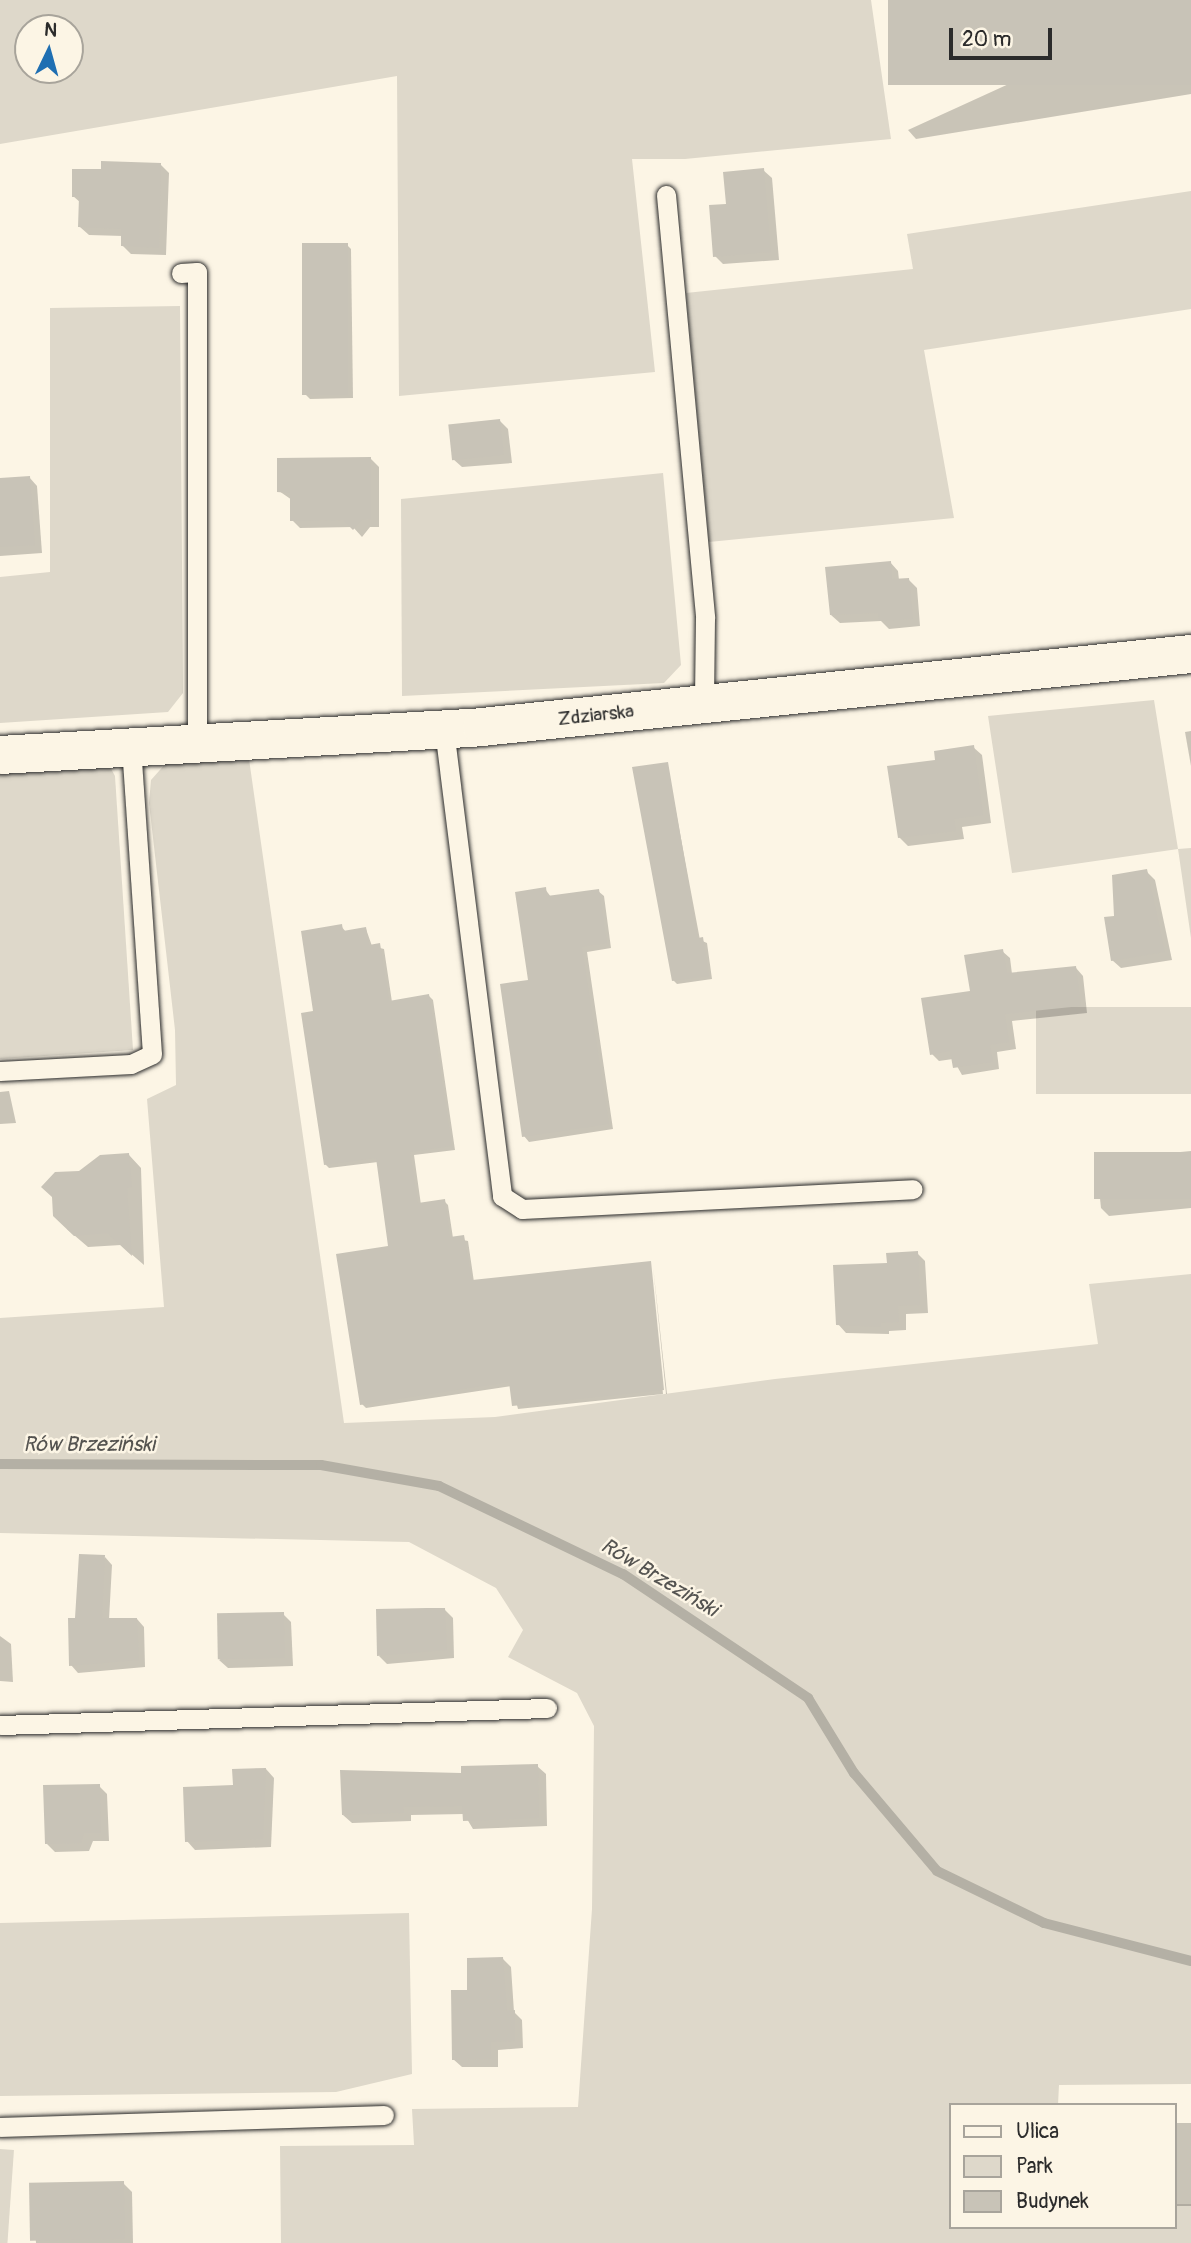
<!DOCTYPE html>
<meta charset="utf-8">
<style>
body{margin:0}
#map{position:relative;width:1191px;height:2243px;overflow:hidden;background:#fcf5e5;font-family:Pangolin,sans-serif}
div>[style]{position:absolute}
.green>*{inset:0;background:#ded8ca;transform-origin:0 0}
.shadow>*{inset:0;background:#0003;transform-origin:0 0}
.stream>*{height:10px;margin:-5px;padding:0 5px;transform-origin:5px;border-radius:5px;background:#b4b0a5}
.building>*{inset:0;background:#c8c3b7;transform-origin:0 0}
.roads{filter:drop-shadow(0 0 2px #2b2b2b) drop-shadow(0 0 2px #2b2b2b)}
.lane>*{height:19px;margin:-9.5px;padding:0 9.5px;transform-origin:9.5px;border-radius:9.5px;background:#fcf5e5}
.street>*{height:38px;margin:-19px;padding:0 19px;transform-origin:19px;border-radius:19px;background:#fcf5e5}
span{translate:-50% -50%;white-space:nowrap;text-align:center;line-height:1.15;-webkit-text-stroke:5px #fcf5e5;paint-order:stroke}
.street-label{font-size:19px;color:#2b2b2b}
.water-label{font-size:21px;color:#545350;font-style:italic}
.legend{position:absolute;left:949px;top:2103px;width:228px;height:126px;box-sizing:border-box;background:#fcf5e5;border:2px solid #a8a49b;margin:0;padding:9px 12px;list-style:none;font-size:21px;color:#2b2b2b}
.legend li{display:flex;align-items:center;gap:14px;height:35px}
.legend b{width:35px;border:2px solid #a8a49b}
.north{position:absolute;left:14px;top:14px;width:70px;height:70px;box-sizing:border-box;background:#fcf5e5;border:2px solid #a8a49b;border-radius:50%;rotate:5deg;font-size:19px;font-weight:700;line-height:28px;text-align:center;color:#2b2b2b}
.north::after{content:'';display:block;margin:auto;width:24px;height:32px;background:#1f6fb2;clip-path:polygon(50% 0,100% 100%,50% 72%,0 100%)}
.scale{position:absolute;left:949px;top:28px;width:103px;height:32px;box-sizing:border-box;border:4px solid #2b2b2b;border-top:0;padding-left:9px;font-size:21px;line-height:24px;white-space:nowrap;color:#2b2b2b;-webkit-text-stroke:5px #fcf5e5;paint-order:stroke}
</style>
<div id="map">
<div class="green">
<i style="clip-path:polygon(evenodd,0 0,871px 0,891px 139px,685px 159px,632px 159px,655px 372px,399px 396px,397px 76px,0 144px,0 0,28px 28px,70px 28px,70px 70px,28px 70px,28px 28px)"></i>
<i style="clip-path:polygon(1191px 191px,1191px 309px,924px 350px,954px 518px,709px 542px,686px 293px,913px 269px,907px 234px)"></i>
<i style="clip-path:polygon(180px 306px,183px 693px,168px 712px,0 723px,0 577px,50px 572px,50px 308px)"></i>
<i style="clip-path:polygon(663px 473px,681px 665px,664px 683px,402px 696px,401px 499px)"></i>
<i style="clip-path:polygon(1154px 700px,1178px 849px,1191px 848px,1191px 938px,1178px 849px,1012px 873px,988px 716px)"></i>
<i style="clip-path:polygon(248px 752px,344px 1423px,495px 1417px,775px 1379px,1098px 1344px,1089px 1284px,1191px 1274px,1191px 2084px,1059px 2085px,1058px 2105px,951px 2105px,951px 2227px,1175px 2227px,1175px 2204px,1191px 2204px,1191px 2243px,281px 2243px,280px 2146px,414px 2145px,412px 2109px,578px 2107px,592px 1909px,594px 1726px,577px 1693px,508px 1657px,523px 1630px,496px 1588px,409px 1542px,0 1533px,0 1318px,164px 1307px,147px 1099px,176px 1085px,175px 1030px,149px 803px,151px 780px,167px 762px)"></i>
<i style="clip-path:polygon(109px 765px,115px 776px,133px 1050px,0 1059px,0 771px)"></i>
<i style="left:1191px;top:1007px;width:87px;height:155px;rotate:90deg"></i>
<i style="clip-path:polygon(409px 1913px,412px 2074px,336px 2092px,0 2096px,0 1923px)"></i>
<i style="left:0;top:2149px;width:14px;height:94px;rotate:4deg"></i>
</div>
<div class="shadow">
<i style="clip-path:polygon(1191px 1px,1191px 94px,916px 139px,908px 130px)"></i>
<i style="clip-path:polygon(161px 165px,169px 173px,166px 255px,131px 254px,122px 245px,123px 236px,89px 235px,80px 227px,81px 203px,73px 196px,103px 171px)"></i>
<i style="clip-path:polygon(763px 170px,772px 178px,779px 260px,723px 264px,715px 256px)"></i>
<i style="clip-path:polygon(347px 245px,351px 249px,353px 398px,310px 399px,306px 395px)"></i>
<i style="clip-path:polygon(500px 421px,508px 429px,512px 463px,462px 467px,453px 459px)"></i>
<i style="clip-path:polygon(371px 459px,379px 467px,379px 527px,370px 527px,362px 537px,353px 527px,300px 528px,292px 520px,292px 500px,279px 491px)"></i>
<i style="clip-path:polygon(29px 477px,37px 486px,42px 553px,0 556px,0 480px)"></i>
<i style="clip-path:polygon(890px 562px,898px 571px,899px 580px,908px 579px,917px 588px,920px 626px,889px 629px,881px 621px,840px 623px,831px 615px)"></i>
<i style="clip-path:polygon(1191px 731px,1191px 766px,1185px 732px)"></i>
<i style="clip-path:polygon(973px 747px,982px 755px,991px 823px,962px 827px,964px 839px,908px 846px,899px 837px,937px 761px)"></i>
<i style="clip-path:polygon(667px 764px,700px 940px,707px 943px,712px 979px,677px 984px,673px 980px)"></i>
<i style="clip-path:polygon(1146px 871px,1155px 880px,1172px 960px,1121px 968px,1112px 960px,1116px 917px)"></i>
<i style="clip-path:polygon(545px 889px,551px 897px,598px 891px,604px 896px,611px 948px,587px 952px,613px 1129px,529px 1142px,524px 1136px,530px 982px)"></i>
<i style="clip-path:polygon(341px 926px,346px 932px,366px 929px,372px 946px,384px 949px,392px 1002px,429px 996px,433px 1000px,455px 1150px,414px 1155px,421px 1205px,444px 1201px,448px 1205px,453px 1238px,468px 1241px,474px 1282px,650px 1263px,663px 1394px,518px 1409px,512px 1386px,366px 1408px,362px 1404px,390px 1247px,378px 1162px,329px 1168px,325px 1164px,315px 1013px)"></i>
<i style="clip-path:polygon(1002px 951px,1010px 958px,1012px 974px,1076px 968px,1083px 976px,1087px 1013px,1012px 1021px,1016px 1049px,997px 1052px,999px 1069px,962px 1075px,953px 1059px,939px 1061px,932px 1054px)"></i>
<i style="clip-path:polygon(9px 1091px,16px 1123px,0 1124px,0 1092px)"></i>
<i style="clip-path:polygon(1191px 1151px,1191px 1208px,1109px 1216px,1101px 1208px,1096px 1160px)"></i>
<i style="clip-path:polygon(129px 1155px,141px 1168px,144px 1265px,121px 1245px,88px 1247px,67px 1229px,80px 1173px)"></i>
<i style="clip-path:polygon(917px 1253px,925px 1261px,928px 1313px,906px 1314px,906px 1330px,889px 1331px,889px 1334px,846px 1333px,838px 1324px,889px 1264px)"></i>
<i style="clip-path:polygon(653px 1266px,667px 1394px,666px 1394px)"></i>
<i style="clip-path:polygon(105px 1557px,112px 1565px,109px 1620px,137px 1619px,144px 1627px,145px 1667px,78px 1673px,71px 1665px,77px 1620px)"></i>
<i style="clip-path:polygon(445px 1610px,453px 1618px,454px 1658px,387px 1664px,379px 1656px)"></i>
<i style="clip-path:polygon(283px 1614px,291px 1622px,293px 1666px,228px 1668px,219px 1660px)"></i>
<i style="clip-path:polygon(0 1636px,11px 1644px,13px 1682px,0 1681px)"></i>
<i style="clip-path:polygon(537px 1766px,546px 1774px,547px 1826px,473px 1829px,464px 1814px,411px 1815px,411px 1821px,352px 1823px,343px 1815px,463px 1774px)"></i>
<i style="clip-path:polygon(266px 1769px,274px 1778px,271px 1847px,195px 1850px,187px 1841px,235px 1786px)"></i>
<i style="clip-path:polygon(99px 1786px,107px 1794px,109px 1841px,93px 1841px,89px 1851px,55px 1852px,47px 1844px)"></i>
<i style="clip-path:polygon(503px 1959px,511px 1967px,514px 2012px,522px 2020px,523px 2048px,498px 2050px,498px 2067px,462px 2067px,453px 2059px,469px 1992px)"></i>
<i style="left:1175px;top:2123px;width:16px;height:83px"></i>
<i style="clip-path:polygon(123px 2183px,132px 2192px,133px 2243px,36px 2243px,31px 2185px)"></i>
</div>
<div class="stream">
<i style="left:0;top:1464px;width:321px;rotate:0.2deg"></i>
<i style="left:321px;top:1465px;width:120px;rotate:10.1deg"></i>
<i style="left:439px;top:1486px;width:204px;rotate:25.6deg"></i>
<i style="left:623px;top:1574px;width:223px;rotate:33.8deg"></i>
<i style="left:808px;top:1698px;width:88px;rotate:58.5deg"></i>
<i style="left:854px;top:1773px;width:128px;rotate:49.7deg"></i>
<i style="left:937px;top:1871px;width:119px;rotate:25.9deg"></i>
<i style="left:1044px;top:1923px;width:152px;rotate:14.5deg"></i>
</div>
<div class="building">
<i style="left:1191px;top:0;width:85px;height:303px;rotate:90deg"></i>
<i style="clip-path:polygon(101px 161px,161px 163px,159px 248px,121px 246px,121px 229px,78px 227px,79px 197px,72px 197px,72px 169px,101px 169px)"></i>
<i style="clip-path:polygon(764px 168px,771px 252px,713px 257px,709px 205px,726px 204px,723px 172px)"></i>
<i style="left:348px;top:243px;width:152px;height:46px;rotate:90deg"></i>
<i style="left:500px;top:419px;width:36px;height:52px;rotate:84deg"></i>
<i style="clip-path:polygon(371px 457px,371px 519px,362px 520px,353px 530px,343px 520px,290px 521px,290px 493px,277px 492px,277px 458px)"></i>
<i style="clip-path:polygon(30px 476px,35px 545px,0 547px,0 478px)"></i>
<i style="clip-path:polygon(891px 561px,892px 579px,909px 578px,913px 619px,879px 621px,878px 613px,830px 615px,825px 567px)"></i>
<i style="clip-path:polygon(974px 745px,983px 815px,954px 819px,956px 831px,898px 838px,887px 766px,935px 760px,934px 751px)"></i>
<i style="clip-path:polygon(668px 762px,698px 938px,703px 937px,709px 976px,672px 981px,632px 767px)"></i>
<i style="clip-path:polygon(1147px 869px,1165px 952px,1111px 961px,1104px 917px,1114px 916px,1112px 875px)"></i>
<i style="clip-path:polygon(546px 887px,547px 896px,599px 889px,607px 943px,582px 947px,609px 1124px,522px 1137px,500px 984px,528px 980px,515px 892px)"></i>
<i style="clip-path:polygon(342px 924px,343px 931px,366px 927px,369px 945px,380px 943px,389px 1001px,429px 994px,452px 1146px,410px 1152px,418px 1203px,445px 1199px,450px 1237px,464px 1235px,472px 1280px,651px 1261px,664px 1390px,512px 1406px,509px 1382px,360px 1405px,336px 1254px,388px 1246px,376px 1158px,324px 1165px,301px 1013px,313px 1011px,301px 931px)"></i>
<i style="clip-path:polygon(1003px 949px,1007px 973px,1076px 966px,1081px 1006px,1005px 1014px,1009px 1042px,990px 1045px,993px 1062px,953px 1068px,950px 1051px,930px 1055px,921px 998px,970px 991px,964px 955px)"></i>
<i style="left:1191px;top:1152px;width:47px;height:97px;rotate:90deg"></i>
<i style="clip-path:polygon(129px 1153px,132px 1187px,127px 1188px,132px 1256px,107px 1233px,74px 1236px,53px 1216px,52px 1197px,41px 1187px,55px 1172px,79px 1171px,100px 1155px)"></i>
<i style="clip-path:polygon(918px 1251px,920px 1305px,898px 1306px,899px 1322px,881px 1323px,881px 1327px,836px 1325px,833px 1265px,887px 1263px,886px 1253px)"></i>
<i style="clip-path:polygon(79px 1554px,105px 1555px,102px 1618px,137px 1618px,139px 1660px,69px 1666px,68px 1618px,75px 1618px)"></i>
<i style="clip-path:polygon(427px 1608px,445px 1608px,447px 1650px,377px 1656px,376px 1609px)"></i>
<i style="left:284px;top:1612px;width:46px;height:67px;rotate:89deg"></i>
<i style="clip-path:polygon(538px 1764px,539px 1818px,463px 1821px,462px 1806px,403px 1807px,404px 1813px,342px 1815px,340px 1770px,461px 1773px,461px 1766px)"></i>
<i style="clip-path:polygon(266px 1768px,263px 1839px,185px 1842px,183px 1787px,233px 1785px,232px 1769px)"></i>
<i style="clip-path:polygon(100px 1784px,101px 1833px,84px 1833px,81px 1843px,45px 1844px,43px 1785px)"></i>
<i style="clip-path:polygon(503px 1957px,507px 2011px,515px 2010px,515px 2041px,491px 2042px,491px 2059px,452px 2060px,451px 1990px,467px 1990px,467px 1958px)"></i>
<i style="left:124px;top:2181px;width:58px;height:95px;rotate:89deg"></i>
</div>
<div class="roads">
<div class="lane">
<i style="left:666px;top:195px;width:425px;rotate:84.7deg"></i>
<i style="left:705px;top:618px;width:87px;rotate:90.7deg"></i>
<i style="left:181px;top:273px;width:16px;rotate:-4deg"></i>
<i style="left:197px;top:272px;width:469px;rotate:90deg"></i>
<i style="left:444px;top:729px;width:471px;rotate:82.9deg"></i>
<i style="left:502px;top:1196px;width:24px;rotate:33deg"></i>
<i style="left:522px;top:1209px;width:391px;rotate:-2.9deg"></i>
<i style="left:0;top:1071px;width:131px;rotate:-3.1deg"></i>
<i style="left:131px;top:1064px;width:23px;rotate:-25deg"></i>
<i style="left:152px;top:1054px;width:309px;rotate:-93.9deg"></i>
<i style="left:0;top:1725px;width:547px;rotate:-1.78deg"></i>
<i style="left:0;top:2127px;width:384px;rotate:-1.8deg"></i>
</div>
<div class="street">
<i style="left:0;top:755px;width:483px;rotate:-3.3deg"></i>
<i style="left:482px;top:727px;width:713px;rotate:-5.88deg"></i>
</div>
</div>
<div class="street-label">
<span style="left:596px;top:716px;rotate:-6deg">Zdziarska</span>
</div>
<div class="water-label">
<span style="left:89px;top:1445px">Rów Brzeziński</span>
<span style="left:659px;top:1578px;rotate:31deg">Rów Brzeziński</span>
</div>
<ul class="legend">
<li><b style="height:9px;background:#fcf5e5"></b>Ulica</li>
<li><b style="height:19px;background:#ded8ca"></b>Park</li>
<li><b style="height:19px;background:#c8c3b7"></b>Budynek</li>
</ul>
<div class="north">N</div>
<div class="scale">20 m</div>
</div>
